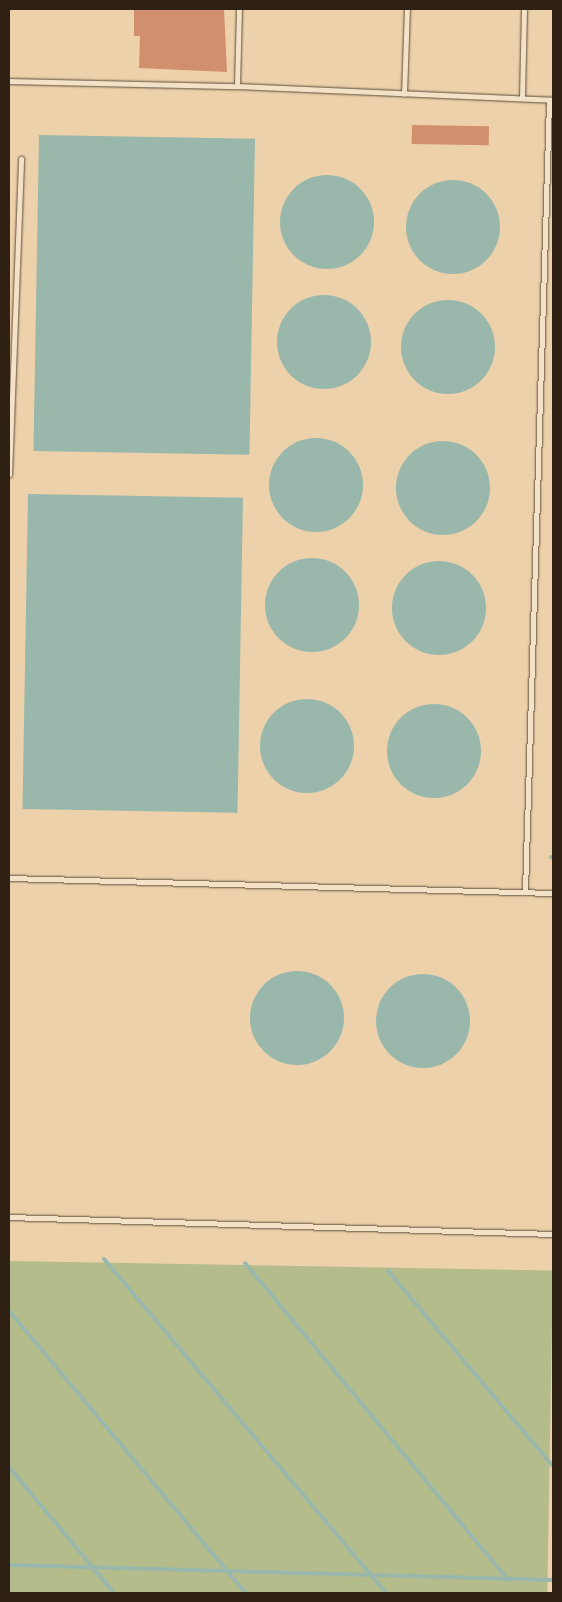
<!DOCTYPE html>
<style>
body{margin:0}
#map{position:relative;width:562px;height:1602px;overflow:hidden;background:#ecd1ab;font-family:Vollkorn,serif}
div>[style]{position:absolute}
.green>*{inset:0;background:#b5bc8b;transform-origin:0 0}
.water>*{inset:0;background:#99b7ab;transform-origin:0 0}
.round{border-radius:50%}
.stream>*{height:4px;margin:-2px;padding:0 2px;transform-origin:2px;border-radius:2px;background:#99b7ab}
.building>*{inset:0;background:#d28f6e;transform-origin:0 0}
.roads{filter:drop-shadow(0 0 1px #5e4d39) drop-shadow(0 0 1px #5e4d39)}
.lane>*{height:4.5px;margin:-2.25px;padding:0 2.25px;transform-origin:2.25px;border-radius:2.25px;background:#f3e1c8}
span{translate:-50% -50%;white-space:nowrap;text-align:center;line-height:1.15;-webkit-text-stroke:4px #f3e1c8;paint-order:stroke}
.frame{position:absolute;inset:0;border:10px solid #2e2113;pointer-events:none}
</style>
<div id="map">
<div class="green">
<i style="left:9px;top:1261px;width:544px;height:332px;rotate:1deg"></i>
</div>
<div class="water">
<i style="left:39px;top:135px;width:216px;height:316px;rotate:1deg"></i>
<i class="round" style="left:280px;top:175px;width:94px;height:94px"></i>
<i class="round" style="left:406px;top:180px;width:94px;height:94px"></i>
<i class="round" style="left:277px;top:295px;width:94px;height:94px"></i>
<i class="round" style="left:401px;top:300px;width:94px;height:94px"></i>
<i class="round" style="left:269px;top:438px;width:94px;height:94px"></i>
<i class="round" style="left:396px;top:441px;width:94px;height:94px"></i>
<i style="left:28px;top:494px;width:215px;height:315px;rotate:1deg"></i>
<i class="round" style="left:265px;top:558px;width:94px;height:94px"></i>
<i class="round" style="left:392px;top:561px;width:94px;height:94px"></i>
<i class="round" style="left:260px;top:699px;width:94px;height:94px"></i>
<i class="round" style="left:387px;top:704px;width:94px;height:94px"></i>
<i class="round" style="left:250px;top:971px;width:94px;height:94px"></i>
<i class="round" style="left:376px;top:974px;width:94px;height:94px"></i>
</div>
<div class="stream">
<i style="left:551px;top:857px;width:2px;rotate:27deg"></i>
<i style="left:104px;top:1259px;width:437px;rotate:49.8deg"></i>
<i style="left:245px;top:1263px;width:412px;rotate:50.3deg"></i>
<i style="left:388px;top:1271px;width:255px;rotate:49.8deg"></i>
<i style="left:9px;top:1311px;width:368px;rotate:50deg"></i>
<i style="left:9px;top:1467px;width:164px;rotate:50.2deg"></i>
<i style="left:9px;top:1565px;width:544px;rotate:1.58deg"></i>
</div>
<div class="building">
<i style="clip-path:polygon(134px 9px,224px 9px,227px 72px,139px 68px,140px 36px,134px 36px)"></i>
<i style="left:412px;top:125px;width:77px;height:19px;rotate:1deg"></i>
</div>
<div class="roads">
<div class="lane">
<i style="left:9px;top:81px;width:228px;rotate:1.3deg"></i>
<i style="left:237px;top:86px;width:316px;rotate:2.5deg"></i>
<i style="left:237px;top:86px;width:77px;rotate:-88.5deg"></i>
<i style="left:404px;top:94px;width:85px;rotate:-88deg"></i>
<i style="left:522px;top:97px;width:88px;rotate:-88.7deg"></i>
<i style="left:9px;top:475px;width:316px;rotate:-87.8deg"></i>
<i style="left:9px;top:878px;width:544px;rotate:1.58deg"></i>
<i style="left:525px;top:892px;width:792px;rotate:-88.26deg"></i>
<i style="left:9px;top:1217px;width:544px;rotate:1.79deg"></i>
</div>
</div>
<div class="frame"></div>
</div>
